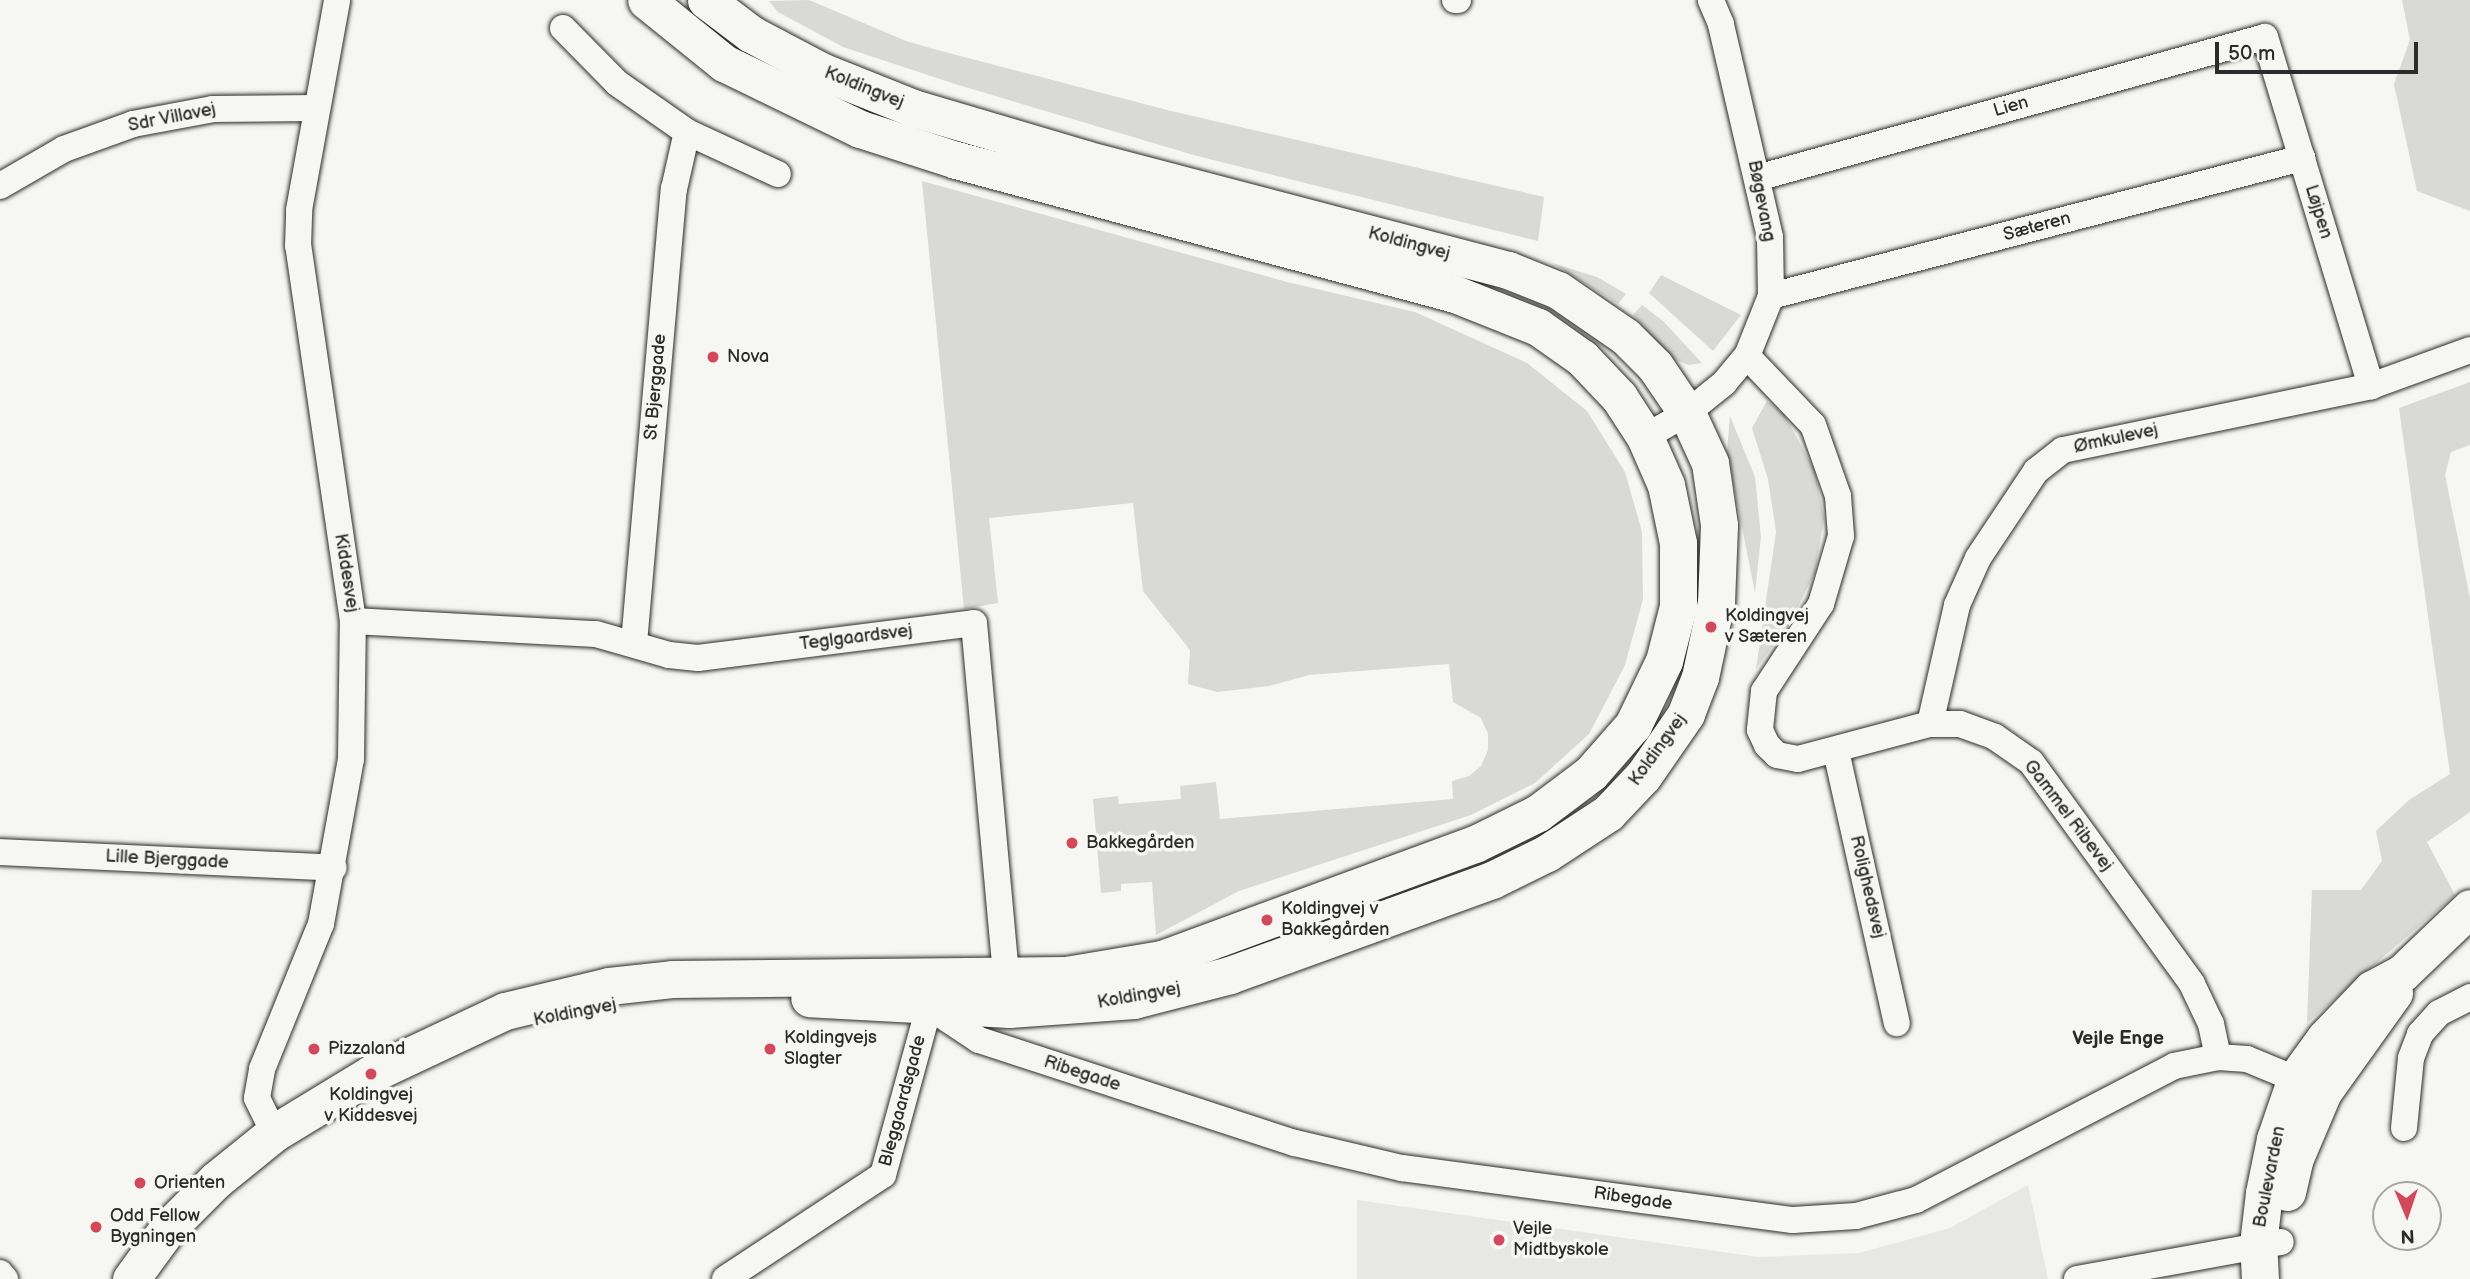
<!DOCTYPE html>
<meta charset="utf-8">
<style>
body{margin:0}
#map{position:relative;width:2470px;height:1279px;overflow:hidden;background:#f6f6f2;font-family:"Balsamiq Sans",sans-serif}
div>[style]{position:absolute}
.built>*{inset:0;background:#e7e7e3}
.green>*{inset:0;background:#d9d9d5}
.roads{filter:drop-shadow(0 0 2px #2b2b2b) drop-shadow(0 0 2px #2b2b2b)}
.street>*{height:26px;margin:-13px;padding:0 13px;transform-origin:13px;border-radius:13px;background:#f6f6f2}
.secondary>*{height:37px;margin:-18.5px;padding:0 18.5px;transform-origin:18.5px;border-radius:18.5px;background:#f6f6f2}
.dots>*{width:19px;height:19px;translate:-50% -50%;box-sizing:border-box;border:4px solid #f6f6f2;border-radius:50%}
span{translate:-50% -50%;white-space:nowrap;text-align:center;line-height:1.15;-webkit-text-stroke:7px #f6f6f2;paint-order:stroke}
.street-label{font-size:18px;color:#2b2b2b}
.poi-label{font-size:18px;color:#2b2b2b}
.left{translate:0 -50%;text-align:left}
.neighbourhood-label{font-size:19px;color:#2b2b2b;font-weight:700}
.north{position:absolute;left:2372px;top:1181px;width:70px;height:70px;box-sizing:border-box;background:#f6f6f2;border:2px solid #a5a5a2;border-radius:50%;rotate:178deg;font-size:19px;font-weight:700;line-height:28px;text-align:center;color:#2b2b2b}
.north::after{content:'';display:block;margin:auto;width:24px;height:32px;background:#d1495b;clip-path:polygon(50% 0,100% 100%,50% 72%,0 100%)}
.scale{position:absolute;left:2215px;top:42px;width:203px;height:32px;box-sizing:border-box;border:4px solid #2b2b2b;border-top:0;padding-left:9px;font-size:21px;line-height:24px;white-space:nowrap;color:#2b2b2b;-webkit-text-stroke:5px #f6f6f2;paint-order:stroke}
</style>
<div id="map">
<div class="built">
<i style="clip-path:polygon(2028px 1185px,2048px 1279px,1357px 1279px,1357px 1200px,1758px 1257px,1859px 1253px,1950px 1228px)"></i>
</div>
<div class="green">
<i style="clip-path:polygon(809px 0,906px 41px,941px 51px,1171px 111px,1544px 197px,1538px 241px,1197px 156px,955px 84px,843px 47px,778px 12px,769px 1px)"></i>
<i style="clip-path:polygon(2402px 0,2470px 0,2470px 211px,2417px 191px,2394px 84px,2410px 40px)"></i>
<i style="clip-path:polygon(922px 181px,1287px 282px,1415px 312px,1527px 363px,1587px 411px,1625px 472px,1642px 532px,1643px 599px,1625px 665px,1589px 734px,1535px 783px,1471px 815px,1239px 891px,1156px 935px,1152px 882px,1121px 884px,1121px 891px,1101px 893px,1093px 799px,1118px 796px,1119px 804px,1181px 799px,1180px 786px,1216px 782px,1220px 819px,1453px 799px,1452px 781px,1469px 776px,1481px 766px,1488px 750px,1488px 734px,1481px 718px,1453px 702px,1449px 664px,1309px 675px,1269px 686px,1217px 692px,1188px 684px,1190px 650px,1143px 591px,1133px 503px,989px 518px,998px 603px,964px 609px)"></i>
<i style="clip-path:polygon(1552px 263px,1597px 277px,1626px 294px,1618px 304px)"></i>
<i style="clip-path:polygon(1661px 275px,1741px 315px,1713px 351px,1649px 293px)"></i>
<i style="clip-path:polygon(1642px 305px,1663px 321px,1702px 363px,1689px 365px,1673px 359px,1633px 315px)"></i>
<i style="clip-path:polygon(2470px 382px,2470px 445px,2451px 452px,2445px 475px,2470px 598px,2470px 812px,2427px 842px,2455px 895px,2307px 1023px,2312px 890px,2361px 890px,2382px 861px,2376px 831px,2409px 800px,2450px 774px,2399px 408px)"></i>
<i style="clip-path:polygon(1767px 401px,1784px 414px,1815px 471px,1824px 518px,1815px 572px,1791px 621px,1756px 669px,1776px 532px,1768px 479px,1752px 428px)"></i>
<i style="clip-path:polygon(1730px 416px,1755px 477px,1761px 537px,1755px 593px,1727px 451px)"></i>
</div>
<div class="roads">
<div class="street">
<i style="left:1455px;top:0;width:3px"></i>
<i style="left:563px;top:28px;width:77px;rotate:45.5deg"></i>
<i style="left:617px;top:83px;width:85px;rotate:35deg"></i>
<i style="left:687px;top:132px;width:100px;rotate:24.8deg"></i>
<i style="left:1757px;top:178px;width:527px;rotate:-15.51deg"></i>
<i style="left:2265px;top:37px;width:365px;rotate:73.1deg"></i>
<i style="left:0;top:186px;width:74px;rotate:-30deg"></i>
<i style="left:64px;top:149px;width:73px;rotate:-19.9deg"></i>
<i style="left:133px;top:124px;width:81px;rotate:-10.6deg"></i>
<i style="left:213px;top:109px;width:103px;rotate:-0.6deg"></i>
<i style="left:1771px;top:296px;width:549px;rotate:-14.57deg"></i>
<i style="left:1747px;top:356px;width:95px;rotate:46.3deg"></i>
<i style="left:1813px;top:425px;width:75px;rotate:70.6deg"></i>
<i style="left:1838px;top:496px;width:40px;rotate:85.7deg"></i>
<i style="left:1841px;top:536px;width:71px;rotate:106.4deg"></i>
<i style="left:1821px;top:604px;width:104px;rotate:123.2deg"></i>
<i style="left:1764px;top:691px;width:39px;rotate:96deg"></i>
<i style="left:1760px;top:730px;width:17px;rotate:65deg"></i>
<i style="left:1767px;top:745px;width:14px;rotate:45deg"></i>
<i style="left:1777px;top:755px;width:21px;rotate:11deg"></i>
<i style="left:1798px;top:759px;width:137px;rotate:-14.9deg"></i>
<i style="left:1930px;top:724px;width:30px"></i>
<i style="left:1960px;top:724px;width:37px;rotate:20deg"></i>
<i style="left:1995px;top:737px;width:44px;rotate:34.8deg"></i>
<i style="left:2031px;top:762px;width:274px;rotate:54deg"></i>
<i style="left:2192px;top:984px;width:44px;rotate:64.6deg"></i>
<i style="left:2211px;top:1024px;width:34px;rotate:78deg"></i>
<i style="left:1645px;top:437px;width:48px;rotate:-29.7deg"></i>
<i style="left:1687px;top:413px;width:48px;rotate:-39deg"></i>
<i style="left:1724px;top:383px;width:35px;rotate:-50deg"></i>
<i style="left:1747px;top:356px;width:65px;rotate:-68.2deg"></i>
<i style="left:1771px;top:296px;width:59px;rotate:-91deg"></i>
<i style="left:1770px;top:237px;width:219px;rotate:-103deg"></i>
<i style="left:1721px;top:24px;width:26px;rotate:-113deg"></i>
<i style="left:353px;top:621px;width:243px;rotate:3.1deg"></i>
<i style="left:596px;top:634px;width:76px;rotate:16deg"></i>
<i style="left:669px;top:655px;width:29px;rotate:6deg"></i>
<i style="left:698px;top:658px;width:278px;rotate:-7.2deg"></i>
<i style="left:974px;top:623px;width:373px;rotate:84.8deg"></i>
<i style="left:634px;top:643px;width:456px;rotate:-85deg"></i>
<i style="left:674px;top:189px;width:58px;rotate:-77.2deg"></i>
<i style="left:1930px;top:724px;width:122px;rotate:-77.2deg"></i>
<i style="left:1957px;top:605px;width:51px;rotate:-65.9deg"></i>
<i style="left:1978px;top:558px;width:105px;rotate:-56.3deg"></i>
<i style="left:2036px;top:471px;width:34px;rotate:-38deg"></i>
<i style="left:2063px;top:450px;width:315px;rotate:-11.7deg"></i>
<i style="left:2371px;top:386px;width:105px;rotate:-20deg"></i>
<i style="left:1836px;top:751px;width:279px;rotate:77.4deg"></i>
<i style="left:0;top:852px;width:334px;rotate:2.7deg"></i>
<i style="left:2404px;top:1128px;width:70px;rotate:-84.3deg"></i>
<i style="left:2411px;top:1058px;width:26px;rotate:-69deg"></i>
<i style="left:2420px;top:1034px;width:28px;rotate:-48deg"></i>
<i style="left:2439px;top:1013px;width:35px;rotate:-27deg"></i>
<i style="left:274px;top:1133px;width:39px;rotate:-116deg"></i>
<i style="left:257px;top:1098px;width:29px;rotate:-80deg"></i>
<i style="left:262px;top:1069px;width:157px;rotate:-67.9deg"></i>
<i style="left:321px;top:924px;width:168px;rotate:-79.7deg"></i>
<i style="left:351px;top:759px;width:138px;rotate:-89.2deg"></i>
<i style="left:353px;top:621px;width:379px;rotate:-98.3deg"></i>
<i style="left:298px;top:246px;width:36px;rotate:-88deg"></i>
<i style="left:299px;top:210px;width:213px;rotate:-79.7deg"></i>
<i style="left:0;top:1273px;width:8px;rotate:50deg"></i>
<i style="left:725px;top:1279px;width:189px;rotate:-33.4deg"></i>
<i style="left:883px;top:1175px;width:174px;rotate:-74.7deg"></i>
<i style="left:929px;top:1007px;width:60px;rotate:33.4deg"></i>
<i style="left:979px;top:1040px;width:332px;rotate:18.1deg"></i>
<i style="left:1295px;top:1143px;width:110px;rotate:13.2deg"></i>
<i style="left:1402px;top:1168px;width:394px;rotate:7.6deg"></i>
<i style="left:1793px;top:1220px;width:63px;rotate:-3.6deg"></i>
<i style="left:1856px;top:1216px;width:62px;rotate:-14.9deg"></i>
<i style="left:1916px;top:1200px;width:291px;rotate:-27.4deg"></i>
<i style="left:2174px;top:1066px;width:45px;rotate:-11.6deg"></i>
<i style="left:2218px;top:1057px;width:29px;rotate:4deg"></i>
<i style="left:2247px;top:1059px;width:68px;rotate:22.4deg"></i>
<i style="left:2077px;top:1279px;width:207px;rotate:-10.3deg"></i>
</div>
<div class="secondary">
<i style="left:706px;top:0;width:56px;rotate:37.1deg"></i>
<i style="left:751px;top:34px;width:81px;rotate:27.8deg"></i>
<i style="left:823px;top:72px;width:97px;rotate:21.8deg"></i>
<i style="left:913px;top:108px;width:179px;rotate:16.5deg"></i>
<i style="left:1085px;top:159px;width:437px;rotate:14.7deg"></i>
<i style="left:1508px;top:270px;width:54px;rotate:21.8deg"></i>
<i style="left:1558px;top:290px;width:81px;rotate:34.5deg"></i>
<i style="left:1625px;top:336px;width:42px;rotate:45deg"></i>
<i style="left:1655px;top:366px;width:57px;rotate:55.8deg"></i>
<i style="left:1687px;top:413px;width:55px;rotate:65.3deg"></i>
<i style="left:1710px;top:463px;width:63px;rotate:81.7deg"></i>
<i style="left:1719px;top:525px;width:77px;rotate:92.2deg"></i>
<i style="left:1716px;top:602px;width:77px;rotate:102deg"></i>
<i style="left:1700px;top:677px;width:40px;rotate:111deg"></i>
<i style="left:1686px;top:714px;width:75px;rotate:124.7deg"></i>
<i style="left:1643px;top:776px;width:51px;rotate:133.4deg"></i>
<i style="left:1608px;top:813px;width:73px;rotate:146.7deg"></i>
<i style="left:1547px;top:853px;width:61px;rotate:153.9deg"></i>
<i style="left:1492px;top:880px;width:279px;rotate:160.1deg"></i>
<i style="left:1230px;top:975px;width:99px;rotate:165.4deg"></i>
<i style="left:1134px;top:1000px;width:125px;rotate:175.9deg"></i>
<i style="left:1009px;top:1009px;width:200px;rotate:-176.9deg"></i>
<i style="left:2287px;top:1192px;width:35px;rotate:-77deg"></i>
<i style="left:2295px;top:1158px;width:72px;rotate:-67deg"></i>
<i style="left:2323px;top:1092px;width:122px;rotate:-54.4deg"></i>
<i style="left:131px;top:1279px;width:63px;rotate:-54deg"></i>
<i style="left:168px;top:1228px;width:68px;rotate:-45deg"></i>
<i style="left:216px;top:1180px;width:75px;rotate:-39deg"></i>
<i style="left:274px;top:1133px;width:114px;rotate:-31.3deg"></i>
<i style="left:371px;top:1074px;width:148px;rotate:-25.2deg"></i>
<i style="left:505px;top:1011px;width:107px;rotate:-13.5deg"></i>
<i style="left:609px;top:986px;width:63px;rotate:-6.3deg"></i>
<i style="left:672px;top:979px;width:394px;rotate:-0.6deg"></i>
<i style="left:1066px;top:975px;width:97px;rotate:-9.5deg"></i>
<i style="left:1162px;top:959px;width:333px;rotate:-20.2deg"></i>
<i style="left:1475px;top:844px;width:70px;rotate:-26.2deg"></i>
<i style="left:1538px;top:813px;width:66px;rotate:-37deg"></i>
<i style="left:1591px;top:773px;width:64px;rotate:-48.8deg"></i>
<i style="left:1633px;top:725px;width:71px;rotate:-64.2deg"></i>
<i style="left:1664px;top:661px;width:57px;rotate:-75.7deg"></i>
<i style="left:1678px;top:606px;width:63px;rotate:-90deg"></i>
<i style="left:1678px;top:543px;width:59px;rotate:-101.7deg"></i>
<i style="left:1666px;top:485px;width:52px;rotate:-113.6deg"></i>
<i style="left:1645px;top:437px;width:48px;rotate:-123deg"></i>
<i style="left:1619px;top:397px;width:54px;rotate:-133.5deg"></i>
<i style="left:1582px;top:358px;width:54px;rotate:-144.8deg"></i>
<i style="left:1538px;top:327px;width:89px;rotate:-158.3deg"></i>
<i style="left:1455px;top:294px;width:517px;rotate:-164.97deg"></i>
<i style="left:956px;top:160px;width:101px;rotate:-162.1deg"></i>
<i style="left:860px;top:129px;width:151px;rotate:-154.1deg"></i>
<i style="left:724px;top:63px;width:100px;rotate:-141.1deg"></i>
<i style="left:2260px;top:1279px;width:35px;rotate:-93deg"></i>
<i style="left:2258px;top:1244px;width:51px;rotate:-83.3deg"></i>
<i style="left:2264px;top:1193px;width:55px;rotate:-78.5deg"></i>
<i style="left:2275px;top:1139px;width:65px;rotate:-71deg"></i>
<i style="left:2296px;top:1078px;width:49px;rotate:-54.1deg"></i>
<i style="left:2325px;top:1038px;width:68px;rotate:-46.2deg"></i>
<i style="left:2372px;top:989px;width:34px;rotate:-28deg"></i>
<i style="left:2402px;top:973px;width:94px;rotate:-43.7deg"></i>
</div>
</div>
<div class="dots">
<i style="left:713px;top:357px;background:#d1495b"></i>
<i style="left:1711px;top:627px;background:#d1495b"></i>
<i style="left:1072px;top:843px;background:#d1495b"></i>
<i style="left:1267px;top:920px;background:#d1495b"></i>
<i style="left:314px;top:1049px;background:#d1495b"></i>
<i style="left:770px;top:1049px;background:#d1495b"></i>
<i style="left:371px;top:1074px;background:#d1495b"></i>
<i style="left:140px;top:1183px;background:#d1495b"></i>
<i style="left:96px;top:1227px;background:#d1495b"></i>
<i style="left:1499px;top:1240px;background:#d1495b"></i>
</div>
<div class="street-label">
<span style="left:864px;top:88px;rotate:22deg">Koldingvej</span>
<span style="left:2011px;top:107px;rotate:-16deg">Lien</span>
<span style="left:172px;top:118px;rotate:-11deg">Sdr Villavej</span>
<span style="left:1761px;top:201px;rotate:79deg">Bøgevang</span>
<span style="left:2318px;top:212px;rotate:73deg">Løjpen</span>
<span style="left:2037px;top:227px;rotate:-15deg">Sæteren</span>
<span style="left:1409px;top:244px;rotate:15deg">Koldingvej</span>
<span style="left:656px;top:387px;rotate:-85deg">St Bjerggade</span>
<span style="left:2116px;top:439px;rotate:-12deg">Ømkulevej</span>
<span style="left:346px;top:573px;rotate:81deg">Kiddesvej</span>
<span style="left:856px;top:638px;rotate:-7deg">Teglgaardsvej</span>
<span style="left:1658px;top:750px;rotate:-54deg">Koldingvej</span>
<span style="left:2068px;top:816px;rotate:53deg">Gammel Ribevej</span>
<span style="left:167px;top:860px;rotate:3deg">Lille Bjerggade</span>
<span style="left:1867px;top:887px;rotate:77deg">Rolighedsvej</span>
<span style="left:1139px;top:996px;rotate:-10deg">Koldingvej</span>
<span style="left:575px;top:1013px;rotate:-11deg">Koldingvej</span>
<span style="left:1082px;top:1074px;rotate:18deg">Ribegade</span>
<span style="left:903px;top:1101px;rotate:-75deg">Bleggaardsgade</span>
<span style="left:2270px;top:1177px;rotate:-79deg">Boulevarden</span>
<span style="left:1633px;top:1199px;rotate:8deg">Ribegade</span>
</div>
<div class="poi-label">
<span class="left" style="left:727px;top:357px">Nova</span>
<span class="left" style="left:1725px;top:627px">Koldingvej<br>v Sæteren</span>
<span class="left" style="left:1086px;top:843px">Bakkegården</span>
<span class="left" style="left:1281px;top:920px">Koldingvej v<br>Bakkegården</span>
<span class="left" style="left:784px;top:1049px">Koldingvejs<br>Slagter</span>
<span class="left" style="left:328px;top:1049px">Pizzaland</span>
<span style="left:371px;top:1106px">Koldingvej<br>v Kiddesvej</span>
<span class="left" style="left:154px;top:1183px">Orienten</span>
<span class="left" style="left:110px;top:1227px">Odd Fellow<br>Bygningen</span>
<span class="left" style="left:1513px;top:1240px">Vejle<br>Midtbyskole</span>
</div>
<div class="neighbourhood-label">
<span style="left:2118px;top:1039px">Vejle Enge</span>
</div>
<div class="north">N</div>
<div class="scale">50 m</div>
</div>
